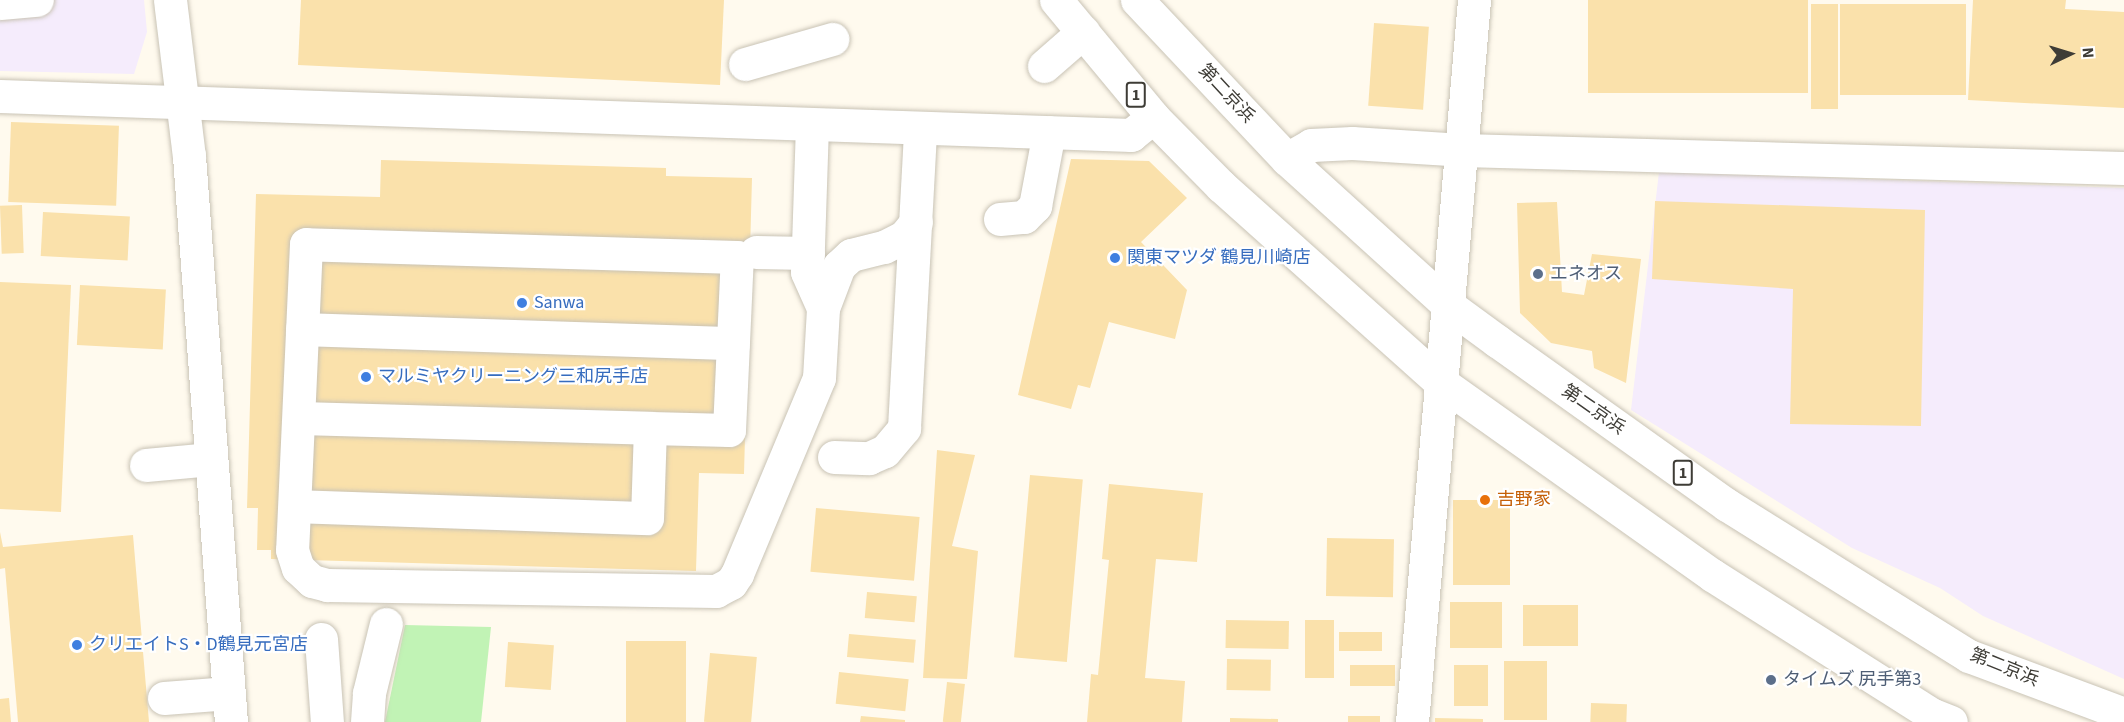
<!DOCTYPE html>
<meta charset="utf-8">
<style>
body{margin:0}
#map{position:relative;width:2124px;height:722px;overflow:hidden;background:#fffaee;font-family:"Source Sans 3","Noto Sans JP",sans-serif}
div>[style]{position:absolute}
.industrial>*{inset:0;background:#f5ecfc}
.green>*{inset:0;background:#c1f3b5}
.building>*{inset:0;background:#fae1ab;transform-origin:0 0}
.roads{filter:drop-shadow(0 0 2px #c9c3b5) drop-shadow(0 0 2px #c9c3b5)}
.minor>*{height:33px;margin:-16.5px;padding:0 16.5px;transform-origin:16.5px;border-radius:16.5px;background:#fff}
.highway>*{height:33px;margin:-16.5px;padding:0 16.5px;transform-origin:16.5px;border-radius:16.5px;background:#fff}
.dots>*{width:16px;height:16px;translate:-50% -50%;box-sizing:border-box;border:3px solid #fff;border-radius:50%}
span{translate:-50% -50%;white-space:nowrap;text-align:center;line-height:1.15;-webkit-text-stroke:4.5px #fff;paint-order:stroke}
.shield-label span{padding:2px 4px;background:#fff;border:2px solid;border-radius:4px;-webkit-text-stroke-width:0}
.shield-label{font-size:16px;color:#3e3c36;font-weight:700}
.street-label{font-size:18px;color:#3e3c36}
.shop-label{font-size:18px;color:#366cbe}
.left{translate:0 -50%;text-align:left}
.service-label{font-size:18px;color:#4e5e75}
.food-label{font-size:18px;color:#c56008}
.north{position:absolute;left:2040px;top:24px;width:60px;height:60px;-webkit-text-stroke:4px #fff;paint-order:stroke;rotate:86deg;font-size:16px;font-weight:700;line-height:24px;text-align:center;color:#3e3c36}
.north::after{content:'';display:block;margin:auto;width:21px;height:27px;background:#3e3c36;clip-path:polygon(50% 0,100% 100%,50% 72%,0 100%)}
</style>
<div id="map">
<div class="industrial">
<i style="clip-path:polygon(0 0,144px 0,147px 32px,134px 74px,0 71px)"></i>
<i style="clip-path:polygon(1659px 172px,2124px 188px,2124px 679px,1983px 616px,1940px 588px,1852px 548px,1631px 410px)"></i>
</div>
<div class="green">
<i style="clip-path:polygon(405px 625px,491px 627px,481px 722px,385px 722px)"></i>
</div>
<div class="building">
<i style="clip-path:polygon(301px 0,724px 0,720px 85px,298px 65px)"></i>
<i style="left:1588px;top:0;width:220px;height:93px"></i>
<i style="clip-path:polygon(1973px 0,2066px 0,2065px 9px,2124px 12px,2124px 108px,1968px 100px)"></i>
<i style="left:1811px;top:4px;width:27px;height:105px"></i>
<i style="left:1840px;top:4px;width:126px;height:91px"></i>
<i style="left:1374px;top:23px;width:55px;height:83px;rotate:4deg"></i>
<i style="left:11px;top:122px;width:108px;height:80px;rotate:2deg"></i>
<i style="clip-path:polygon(1071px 159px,1149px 161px,1187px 198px,1141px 242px,1187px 290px,1175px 339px,1109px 322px,1090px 388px,1078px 385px,1071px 409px,1018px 395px)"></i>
<i style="clip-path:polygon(381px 160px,666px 168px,666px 176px,752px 178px,744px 474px,699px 473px,696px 571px,271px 559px,271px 550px,257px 550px,258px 508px,247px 508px,256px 194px,380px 197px)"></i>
<i style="clip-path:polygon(1655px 201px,1925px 210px,1921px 426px,1790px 424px,1793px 289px,1652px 279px)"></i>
<i style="clip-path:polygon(1557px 202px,1562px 292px,1584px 295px,1592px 254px,1641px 259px,1626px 383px,1594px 368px,1592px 351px,1551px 343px,1520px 313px,1517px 203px)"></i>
<i style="left:22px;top:205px;width:48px;height:22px;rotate:88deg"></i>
<i style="left:43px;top:212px;width:87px;height:44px;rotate:3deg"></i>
<i style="clip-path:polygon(0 282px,71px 285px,61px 512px,0 509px)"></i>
<i style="left:80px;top:285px;width:86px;height:60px;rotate:3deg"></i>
<i style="clip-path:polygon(937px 450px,975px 455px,952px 546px,978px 551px,967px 679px,923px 678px)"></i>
<i style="left:1030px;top:475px;width:53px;height:183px;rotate:5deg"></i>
<i style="clip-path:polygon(1109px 484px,1203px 493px,1197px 562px,1156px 559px,1145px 678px,1185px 681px,1182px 722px,1087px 722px,1091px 674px,1098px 675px,1109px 560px,1102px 559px)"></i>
<i style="left:1453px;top:500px;width:57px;height:85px"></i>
<i style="left:816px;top:508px;width:104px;height:64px;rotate:5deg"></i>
<i style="clip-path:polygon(0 532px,3px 547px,133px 535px,149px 722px,18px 722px,5px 568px,0 569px)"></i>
<i style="left:1327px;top:538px;width:67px;height:58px;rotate:1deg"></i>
<i style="left:867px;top:592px;width:50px;height:26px;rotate:5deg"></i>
<i style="left:1450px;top:602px;width:52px;height:46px"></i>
<i style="left:1523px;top:605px;width:55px;height:41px"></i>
<i style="left:1226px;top:620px;width:63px;height:28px;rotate:1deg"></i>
<i style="left:1305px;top:620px;width:29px;height:58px"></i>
<i style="left:1339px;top:632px;width:43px;height:19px"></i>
<i style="left:849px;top:634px;width:67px;height:23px;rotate:5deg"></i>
<i style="left:626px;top:641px;width:60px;height:81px"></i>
<i style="left:508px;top:642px;width:46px;height:45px;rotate:4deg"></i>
<i style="left:710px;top:653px;width:47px;height:69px;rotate:5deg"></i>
<i style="left:1227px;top:659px;width:44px;height:31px;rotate:1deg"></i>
<i style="left:1504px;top:661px;width:43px;height:59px"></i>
<i style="left:1350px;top:665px;width:45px;height:21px"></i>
<i style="left:1454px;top:665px;width:34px;height:41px"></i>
<i style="left:839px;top:672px;width:70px;height:32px;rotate:6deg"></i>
<i style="left:947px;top:682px;width:18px;height:40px;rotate:6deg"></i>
<i style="clip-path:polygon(9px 698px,11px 722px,0 722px,0 699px)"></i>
<i style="left:1591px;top:703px;width:36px;height:19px;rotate:2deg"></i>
<i style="clip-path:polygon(861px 716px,905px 720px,905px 722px,860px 722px)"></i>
<i style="left:1348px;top:716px;width:32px;height:6px"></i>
<i style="clip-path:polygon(1230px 718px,1278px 719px,1278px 722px,1230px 722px)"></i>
<i style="clip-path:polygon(1435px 718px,1483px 719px,1483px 722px,1435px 722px)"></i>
</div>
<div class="roads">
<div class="minor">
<i style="left:170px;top:0;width:157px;rotate:83.1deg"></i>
<i style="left:189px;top:156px;width:568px;rotate:85.76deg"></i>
<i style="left:0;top:3px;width:37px;rotate:-5deg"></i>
<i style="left:745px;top:64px;width:91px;rotate:-16deg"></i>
<i style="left:1044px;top:66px;width:52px;rotate:-41.1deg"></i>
<i style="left:0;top:96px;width:1132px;rotate:1.97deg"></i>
<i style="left:1131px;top:135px;width:28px;rotate:-39deg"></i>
<i style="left:812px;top:125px;width:147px;rotate:91.9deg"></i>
<i style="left:807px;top:272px;width:39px;rotate:66deg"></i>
<i style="left:1287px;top:159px;width:28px;rotate:-30deg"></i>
<i style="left:1311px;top:145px;width:41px;rotate:-2.8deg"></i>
<i style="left:1352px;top:143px;width:110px;rotate:3.6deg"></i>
<i style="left:1462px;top:150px;width:662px;rotate:1.56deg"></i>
<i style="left:1000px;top:219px;width:24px;rotate:-5deg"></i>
<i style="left:1024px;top:217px;width:16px;rotate:-45deg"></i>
<i style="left:1035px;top:206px;width:75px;rotate:-79.3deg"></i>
<i style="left:756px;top:252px;width:52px;rotate:1.1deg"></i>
<i style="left:302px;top:329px;width:431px;rotate:1.9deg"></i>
<i style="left:299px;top:418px;width:351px;rotate:1.6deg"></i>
<i style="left:834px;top:457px;width:35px;rotate:2deg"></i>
<i style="left:869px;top:458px;width:17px;rotate:-24deg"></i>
<i style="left:885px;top:451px;width:30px;rotate:-50deg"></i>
<i style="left:904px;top:428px;width:300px;rotate:-86.9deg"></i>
<i style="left:146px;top:465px;width:65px;rotate:-5.3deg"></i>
<i style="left:295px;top:506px;width:352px;rotate:2deg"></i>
<i style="left:647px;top:518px;width:90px;rotate:-88.1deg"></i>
<i style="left:650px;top:428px;width:79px;rotate:1.5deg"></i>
<i style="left:729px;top:430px;width:173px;rotate:-87.4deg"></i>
<i style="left:737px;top:257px;width:431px;rotate:-178.3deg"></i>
<i style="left:306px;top:244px;width:306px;rotate:92.6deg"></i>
<i style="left:292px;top:550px;width:19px;rotate:72deg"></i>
<i style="left:298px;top:568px;width:19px;rotate:43deg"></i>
<i style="left:312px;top:581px;width:16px;rotate:15deg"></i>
<i style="left:327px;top:585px;width:389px;rotate:0.9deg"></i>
<i style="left:716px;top:591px;width:17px;rotate:-28deg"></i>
<i style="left:731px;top:583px;width:11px;rotate:-56deg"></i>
<i style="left:737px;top:574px;width:212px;rotate:-67.3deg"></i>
<i style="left:819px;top:378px;width:70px;rotate:-86.7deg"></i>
<i style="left:823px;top:308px;width:45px;rotate:-69.1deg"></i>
<i style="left:839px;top:266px;width:16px;rotate:-43deg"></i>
<i style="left:851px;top:255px;width:34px;rotate:-14deg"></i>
<i style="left:884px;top:247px;width:22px;rotate:-27deg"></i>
<i style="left:904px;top:237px;width:19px;rotate:-51deg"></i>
<i style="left:321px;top:639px;width:83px;rotate:85.9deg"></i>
<i style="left:164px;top:698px;width:65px;rotate:-4.4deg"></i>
<i style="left:367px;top:722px;width:29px;rotate:-86deg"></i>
<i style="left:369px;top:693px;width:71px;rotate:-76.2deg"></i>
<i style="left:1412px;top:722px;width:725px;rotate:-85.09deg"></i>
</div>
<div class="highway">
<i style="left:1056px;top:0;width:152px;rotate:50.3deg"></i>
<i style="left:1153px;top:117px;width:97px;rotate:45.4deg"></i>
<i style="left:1221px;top:186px;width:292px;rotate:41.8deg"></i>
<i style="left:1439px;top:381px;width:335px;rotate:35.4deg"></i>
<i style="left:1712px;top:575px;width:262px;rotate:32.4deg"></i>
<i style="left:1933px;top:715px;width:19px;rotate:21deg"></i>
<i style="left:1137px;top:0;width:219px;rotate:46.7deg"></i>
<i style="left:1287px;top:159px;width:217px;rotate:42.2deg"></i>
<i style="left:1448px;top:305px;width:61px;rotate:36.3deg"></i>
<i style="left:1497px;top:341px;width:282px;rotate:35.5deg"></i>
<i style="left:1727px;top:505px;width:285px;rotate:32deg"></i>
<i style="left:1969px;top:656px;width:165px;rotate:20.5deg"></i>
</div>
</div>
<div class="dots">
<i style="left:1115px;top:258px;background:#3f7fe0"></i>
<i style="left:1538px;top:274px;background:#5c6f8a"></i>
<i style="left:522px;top:303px;background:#3f7fe0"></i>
<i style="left:366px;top:377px;background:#3f7fe0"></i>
<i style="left:1485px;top:500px;background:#e8710a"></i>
<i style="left:77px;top:645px;background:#3f7fe0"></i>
<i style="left:1771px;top:680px;background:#5c6f8a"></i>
</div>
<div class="shield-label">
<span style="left:1136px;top:95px">1</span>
<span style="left:1683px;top:473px">1</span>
</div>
<div class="street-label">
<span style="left:1226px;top:94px;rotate:47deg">第二京浜</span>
<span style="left:1593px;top:410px;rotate:35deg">第二京浜</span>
<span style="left:2004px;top:668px;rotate:22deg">第二京浜</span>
</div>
<div class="shop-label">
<span class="left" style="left:1127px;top:258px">関東マツダ 鶴見川崎店</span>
<span class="left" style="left:534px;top:303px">Sanwa</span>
<span class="left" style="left:378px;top:377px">マルミヤクリーニング三和尻手店</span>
<span class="left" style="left:89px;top:645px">クリエイトS・D鶴見元宮店</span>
</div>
<div class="service-label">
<span class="left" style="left:1550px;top:274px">エネオス</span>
<span class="left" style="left:1783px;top:680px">タイムズ 尻手第3</span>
</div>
<div class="food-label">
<span class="left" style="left:1497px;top:500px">吉野家</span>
</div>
<div class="north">N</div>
</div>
